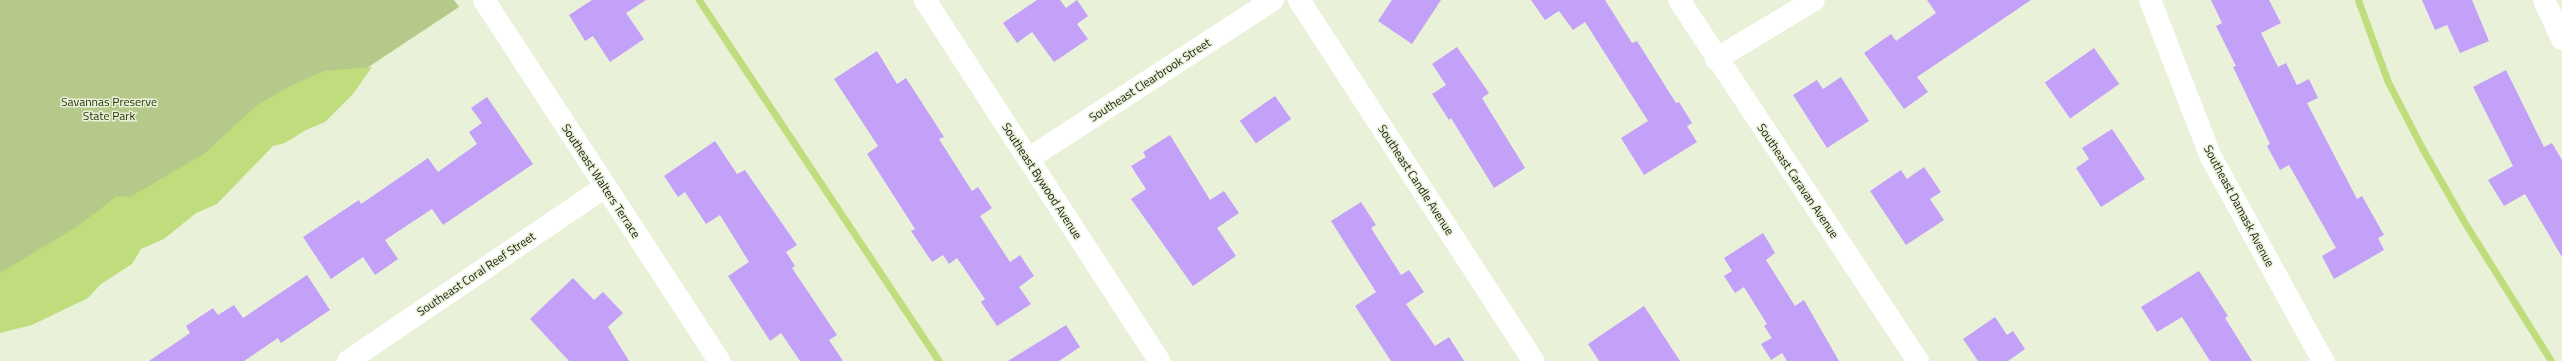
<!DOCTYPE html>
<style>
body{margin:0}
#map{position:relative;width:2562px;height:361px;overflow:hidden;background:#e9f2d8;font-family:"Titillium Web",sans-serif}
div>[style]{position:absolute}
.green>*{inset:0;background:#b5c98a}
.water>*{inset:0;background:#c0dd7d}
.stream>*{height:7px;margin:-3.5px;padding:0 3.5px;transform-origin:3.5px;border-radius:3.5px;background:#c0dd7d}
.building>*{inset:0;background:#c3a1f9;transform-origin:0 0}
.minor>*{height:22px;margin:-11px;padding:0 11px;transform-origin:11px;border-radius:11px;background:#fff}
span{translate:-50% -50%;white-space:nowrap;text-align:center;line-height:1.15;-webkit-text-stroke:3px #e9f2d8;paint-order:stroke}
.street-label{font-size:12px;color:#191c12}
.park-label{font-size:12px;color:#28320a}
</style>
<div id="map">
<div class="green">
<i style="clip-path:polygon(0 0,454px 0,459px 7px,0 311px)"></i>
</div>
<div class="water">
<i style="clip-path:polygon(372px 67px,353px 94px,325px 122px,306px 130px,285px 143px,273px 146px,217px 204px,196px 213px,164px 239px,141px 249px,132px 264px,101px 284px,88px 298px,32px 325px,0 333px,0 273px,78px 226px,117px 196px,130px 197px,204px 154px,256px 106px,290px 86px,324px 71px)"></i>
</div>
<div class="stream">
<i style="left:699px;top:0;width:433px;rotate:56.4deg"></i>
<i style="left:2358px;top:0;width:87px;rotate:69.9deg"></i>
<i style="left:2388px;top:82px;width:74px;rotate:62.7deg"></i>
<i style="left:2422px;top:148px;width:83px;rotate:60.3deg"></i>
<i style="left:2463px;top:220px;width:166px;rotate:58deg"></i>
</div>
<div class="building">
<i style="clip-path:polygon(592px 0,646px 0,626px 13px,644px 39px,610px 62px,593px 36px,585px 41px,569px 15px)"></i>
<i style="clip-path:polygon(1037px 0,1060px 0,1066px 8px,1077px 0,1088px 16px,1077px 24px,1088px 39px,1054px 62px,1032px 32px,1017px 43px,1003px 23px)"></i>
<i style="clip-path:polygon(1392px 0,1441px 0,1412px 44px,1378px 21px)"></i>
<i style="clip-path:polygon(1531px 0,1605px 0,1632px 43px,1637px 41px,1676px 103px,1679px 102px,1692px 123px,1687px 126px,1697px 142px,1644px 175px,1621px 138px,1648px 121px,1585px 22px,1573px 30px,1559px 11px,1545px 20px)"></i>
<i style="clip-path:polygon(1927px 0,2031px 0,1917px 77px,1928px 92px,1904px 109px,1864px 53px,1891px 34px,1896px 41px,1936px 13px)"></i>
<i style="clip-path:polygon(2211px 0,2269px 0,2281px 23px,2261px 33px,2278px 67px,2286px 63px,2297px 85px,2309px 79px,2318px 98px,2307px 103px,2357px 199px,2362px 196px,2384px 235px,2378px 238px,2384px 250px,2334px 279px,2322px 256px,2336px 248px,2289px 165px,2280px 170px,2267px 146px,2270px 144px,2233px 67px,2236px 66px,2216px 26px,2222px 23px)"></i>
<i style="clip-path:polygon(2422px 0,2472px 0,2489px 41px,2460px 53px,2447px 25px,2435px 30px)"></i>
<i style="clip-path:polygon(1457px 47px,1489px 93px,1482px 98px,1525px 168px,1494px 188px,1451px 118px,1449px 120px,1432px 94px,1446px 85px,1432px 64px)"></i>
<i style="left:2094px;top:48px;width:44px;height:60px;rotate:55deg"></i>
<i style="clip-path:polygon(877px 51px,897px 84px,906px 78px,944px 137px,939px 139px,972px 191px,978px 187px,992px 208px,980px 216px,1010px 262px,1020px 255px,1034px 276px,1019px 287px,1031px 304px,997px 326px,981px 302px,985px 299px,957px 258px,949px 264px,943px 255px,932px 262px,911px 231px,915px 229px,867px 154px,878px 146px,834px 79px)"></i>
<i style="clip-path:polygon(2506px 70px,2544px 147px,2552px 143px,2562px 160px,2562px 257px,2525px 194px,2504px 206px,2488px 180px,2513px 166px,2473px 87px)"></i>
<i style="clip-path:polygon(1841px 77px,1869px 121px,1827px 148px,1793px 95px,1817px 80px,1823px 89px)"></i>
<i style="left:1275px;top:96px;width:28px;height:43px;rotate:55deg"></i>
<i style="clip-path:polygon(487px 97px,533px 164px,443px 225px,432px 209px,385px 240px,398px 259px,375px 275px,363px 257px,331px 279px,303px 237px,359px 200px,361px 204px,428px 158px,438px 172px,477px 144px,469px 132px,482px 123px,471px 108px)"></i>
<i style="clip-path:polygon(2112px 129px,2145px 179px,2101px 207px,2076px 168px,2089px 159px,2082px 148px)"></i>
<i style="clip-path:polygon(1170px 135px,1210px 200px,1224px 191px,1239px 213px,1217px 228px,1236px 256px,1193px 286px,1131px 199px,1146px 189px,1131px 166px,1146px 157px,1143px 152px)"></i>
<i style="clip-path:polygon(715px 141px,737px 174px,745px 170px,797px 245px,786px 252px,795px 266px,792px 268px,837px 335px,829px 340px,843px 361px,800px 361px,781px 333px,770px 341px,728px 276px,749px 262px,720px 215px,706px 224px,685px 192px,678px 197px,664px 176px)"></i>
<i style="clip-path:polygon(1924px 167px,1941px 192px,1930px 199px,1944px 220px,1906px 245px,1870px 191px,1901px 170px,1907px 179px)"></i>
<i style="clip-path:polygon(1361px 202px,1376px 225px,1371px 228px,1401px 275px,1409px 270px,1424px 292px,1406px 304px,1435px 346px,1449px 337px,1464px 361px,1391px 361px,1355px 306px,1376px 292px,1331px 221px)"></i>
<i style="clip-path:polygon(1763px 233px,1775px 253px,1766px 260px,1795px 306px,1804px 300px,1839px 361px,1787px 361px,1782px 353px,1771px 360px,1761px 344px,1772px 338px,1764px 326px,1767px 324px,1744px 287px,1735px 293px,1724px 276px,1732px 271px,1724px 258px)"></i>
<i style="clip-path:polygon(2199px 271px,2228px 316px,2225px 318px,2252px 361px,2210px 361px,2182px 317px,2157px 332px,2141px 307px)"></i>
<i style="clip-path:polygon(307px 275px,330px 310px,281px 343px,278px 338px,244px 361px,149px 361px,190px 333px,186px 326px,213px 308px,218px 315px,234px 305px,243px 318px)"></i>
<i style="clip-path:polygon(573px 278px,594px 300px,603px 292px,623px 313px,608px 327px,629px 361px,569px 361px,530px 319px)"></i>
<i style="clip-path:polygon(1644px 306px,1680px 361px,1599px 361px,1588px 344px)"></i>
<i style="clip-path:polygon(1995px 317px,2007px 335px,2013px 331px,2025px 349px,2008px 361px,1978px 361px,1963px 339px)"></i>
<i style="clip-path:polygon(1066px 325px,1080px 347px,1059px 361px,1008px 361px)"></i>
</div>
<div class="minor">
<i style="left:484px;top:0;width:431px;rotate:56.9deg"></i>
<i style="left:925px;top:0;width:430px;rotate:57deg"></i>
<i style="left:1299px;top:0;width:430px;rotate:57deg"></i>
<i style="left:1679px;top:0;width:433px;rotate:56.5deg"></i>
<i style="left:2150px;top:0;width:168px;rotate:68.8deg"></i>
<i style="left:2211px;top:157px;width:233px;rotate:61.2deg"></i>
<i style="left:2544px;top:0;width:43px;rotate:65.2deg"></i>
<i style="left:1716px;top:59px;width:114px;rotate:-31deg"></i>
<i style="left:1028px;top:159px;width:292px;rotate:-33deg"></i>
<i style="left:348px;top:361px;width:310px;rotate:-34.1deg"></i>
</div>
<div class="street-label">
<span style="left:1150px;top:80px;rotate:-33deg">Southeast Clearbrook Street</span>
<span style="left:1416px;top:180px;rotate:57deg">Southeast Candle Avenue</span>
<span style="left:601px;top:181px;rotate:57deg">Southeast Walters Terrace</span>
<span style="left:1042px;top:181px;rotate:57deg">Southeast Bywood Avenue</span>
<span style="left:1798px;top:181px;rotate:56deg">Southeast Caravan Avenue</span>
<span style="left:2239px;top:206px;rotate:62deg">Southeast Damask Avenue</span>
<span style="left:476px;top:274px;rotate:-34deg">Southeast Coral Reef Street</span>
</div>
<div class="park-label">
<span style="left:109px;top:109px">Savannas Preserve<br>State Park</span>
</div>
</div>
